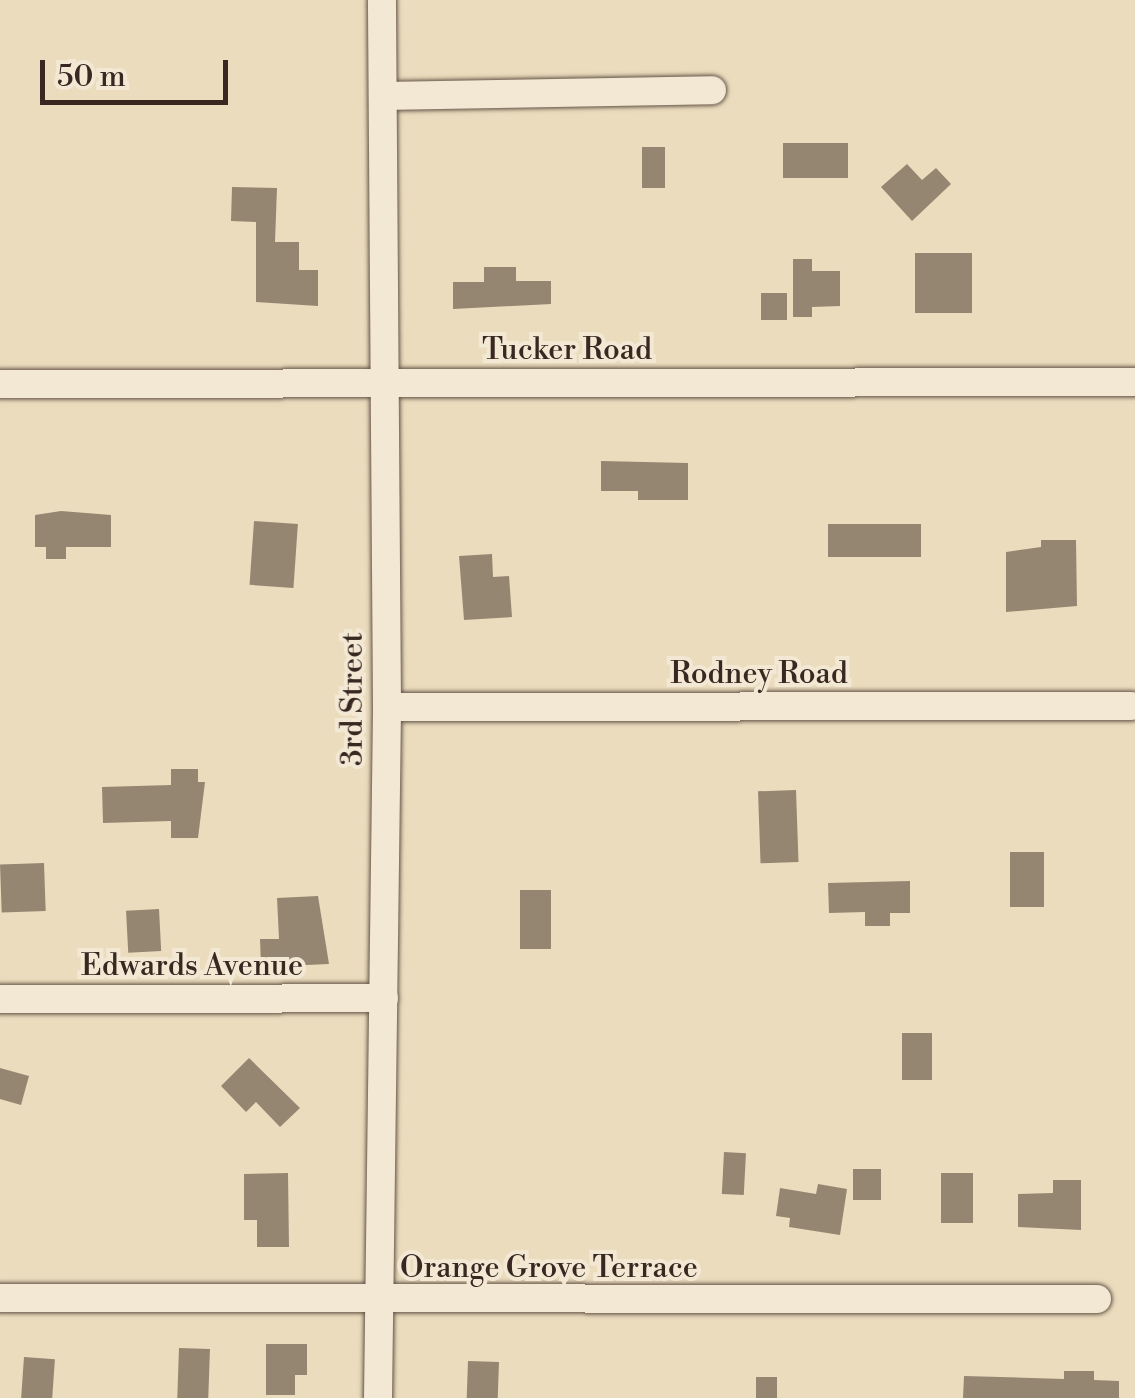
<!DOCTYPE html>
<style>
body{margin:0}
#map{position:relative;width:1135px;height:1398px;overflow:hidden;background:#ebdcbd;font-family:"Libre Bodoni",serif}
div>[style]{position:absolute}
.building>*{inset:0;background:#958672;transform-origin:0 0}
.roads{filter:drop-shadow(0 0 2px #655548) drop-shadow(0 0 2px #655548)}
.minor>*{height:28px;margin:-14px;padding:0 14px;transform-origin:14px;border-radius:14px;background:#f2e8d4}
span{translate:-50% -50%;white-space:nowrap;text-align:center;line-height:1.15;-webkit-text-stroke:8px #f2e8d4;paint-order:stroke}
.street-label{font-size:30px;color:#382821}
.scale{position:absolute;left:40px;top:60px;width:188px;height:45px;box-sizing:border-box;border:5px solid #382821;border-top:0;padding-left:12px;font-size:30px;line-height:35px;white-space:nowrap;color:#382821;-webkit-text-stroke:8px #f2e8d4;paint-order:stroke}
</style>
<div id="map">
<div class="building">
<i style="left:783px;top:143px;width:65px;height:35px"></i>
<i style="left:642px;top:147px;width:23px;height:41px"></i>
<i style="clip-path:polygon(907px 164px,922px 180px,936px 168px,951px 184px,912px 221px,881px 187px)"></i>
<i style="clip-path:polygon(232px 187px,277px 188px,275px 242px,299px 242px,299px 270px,318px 270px,318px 306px,256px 302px,256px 222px,231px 221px)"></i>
<i style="left:915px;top:253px;width:57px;height:60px"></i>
<i style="clip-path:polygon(793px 259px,812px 259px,812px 271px,840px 271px,840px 306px,812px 307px,812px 317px,793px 317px)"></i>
<i style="clip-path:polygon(484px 267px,516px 267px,516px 281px,551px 281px,551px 304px,453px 309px,453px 282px,484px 282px)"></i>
<i style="left:761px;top:293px;width:26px;height:27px"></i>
<i style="clip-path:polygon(601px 461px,688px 463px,688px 500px,638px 500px,638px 491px,601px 491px)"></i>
<i style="clip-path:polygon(61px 511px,111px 515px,111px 547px,66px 547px,66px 559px,46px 559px,46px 547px,35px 547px,35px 515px)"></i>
<i style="left:254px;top:521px;width:44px;height:64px;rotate:4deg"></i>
<i style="left:921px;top:524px;width:33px;height:93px;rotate:90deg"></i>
<i style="clip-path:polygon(1041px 540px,1076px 540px,1077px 606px,1006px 612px,1006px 552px,1041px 547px)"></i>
<i style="clip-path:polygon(492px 554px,493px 577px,509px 576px,512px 617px,464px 620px,459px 556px)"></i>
<i style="clip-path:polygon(171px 769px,198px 769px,198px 782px,205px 782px,198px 838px,171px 838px,171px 821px,103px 823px,102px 787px,171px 785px)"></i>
<i style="left:796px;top:790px;width:72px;height:38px;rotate:88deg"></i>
<i style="left:1010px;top:852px;width:34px;height:55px"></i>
<i style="left:44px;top:863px;width:48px;height:44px;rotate:88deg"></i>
<i style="clip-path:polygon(910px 881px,910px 913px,890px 913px,890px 926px,865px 926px,865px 912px,829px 913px,828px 883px)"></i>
<i style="left:520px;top:890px;width:31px;height:59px"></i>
<i style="clip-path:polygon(318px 896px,329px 964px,261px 967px,260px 939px,279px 939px,277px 898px)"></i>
<i style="left:159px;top:909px;width:42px;height:33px;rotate:87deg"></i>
<i style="left:902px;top:1033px;width:30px;height:47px"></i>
<i style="clip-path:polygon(249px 1058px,300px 1108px,280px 1127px,256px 1102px,246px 1112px,221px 1086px)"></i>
<i style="clip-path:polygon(0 1068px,29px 1076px,21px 1105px,0 1099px)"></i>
<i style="left:724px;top:1152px;width:22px;height:42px;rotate:3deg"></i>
<i style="left:853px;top:1169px;width:28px;height:31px"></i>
<i style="clip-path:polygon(288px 1173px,289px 1247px,257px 1247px,257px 1220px,244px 1220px,244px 1174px)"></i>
<i style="left:941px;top:1173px;width:32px;height:50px"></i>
<i style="clip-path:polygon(1053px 1180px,1081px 1180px,1081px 1230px,1018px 1227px,1018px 1194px,1053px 1193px)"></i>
<i style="clip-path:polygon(818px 1184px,847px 1189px,840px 1235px,789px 1227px,790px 1218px,776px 1216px,780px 1188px,816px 1194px)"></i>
<i style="clip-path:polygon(266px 1344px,307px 1344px,307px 1375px,295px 1375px,295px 1395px,266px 1395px)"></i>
<i style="left:179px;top:1348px;width:31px;height:50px;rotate:2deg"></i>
<i style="left:24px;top:1357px;width:31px;height:41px;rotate:4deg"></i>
<i style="left:468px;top:1361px;width:31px;height:37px;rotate:2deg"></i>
<i style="clip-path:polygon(1064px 1371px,1094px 1371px,1094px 1380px,1119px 1381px,1119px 1398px,963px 1398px,964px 1376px,1064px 1379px)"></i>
<i style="left:756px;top:1377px;width:21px;height:21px"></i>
</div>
<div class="roads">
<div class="minor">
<i style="left:383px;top:96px;width:329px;rotate:-1deg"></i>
<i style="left:0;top:384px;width:1135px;rotate:-0.1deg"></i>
<i style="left:387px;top:707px;width:744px;rotate:-0.08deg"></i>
<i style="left:0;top:999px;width:384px;rotate:-0.1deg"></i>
<i style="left:0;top:1298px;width:1097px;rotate:0.05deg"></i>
<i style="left:378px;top:1398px;width:691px;rotate:-89.25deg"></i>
<i style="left:387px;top:707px;width:707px;rotate:-90.41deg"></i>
</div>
</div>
<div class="street-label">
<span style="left:567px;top:350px">Tucker Road</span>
<span style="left:759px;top:674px">Rodney Road</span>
<span style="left:353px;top:699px;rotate:-90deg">3rd Street</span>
<span style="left:192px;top:966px">Edwards Avenue</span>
<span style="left:549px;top:1268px">Orange Grove Terrace</span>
</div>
<div class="scale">50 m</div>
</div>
